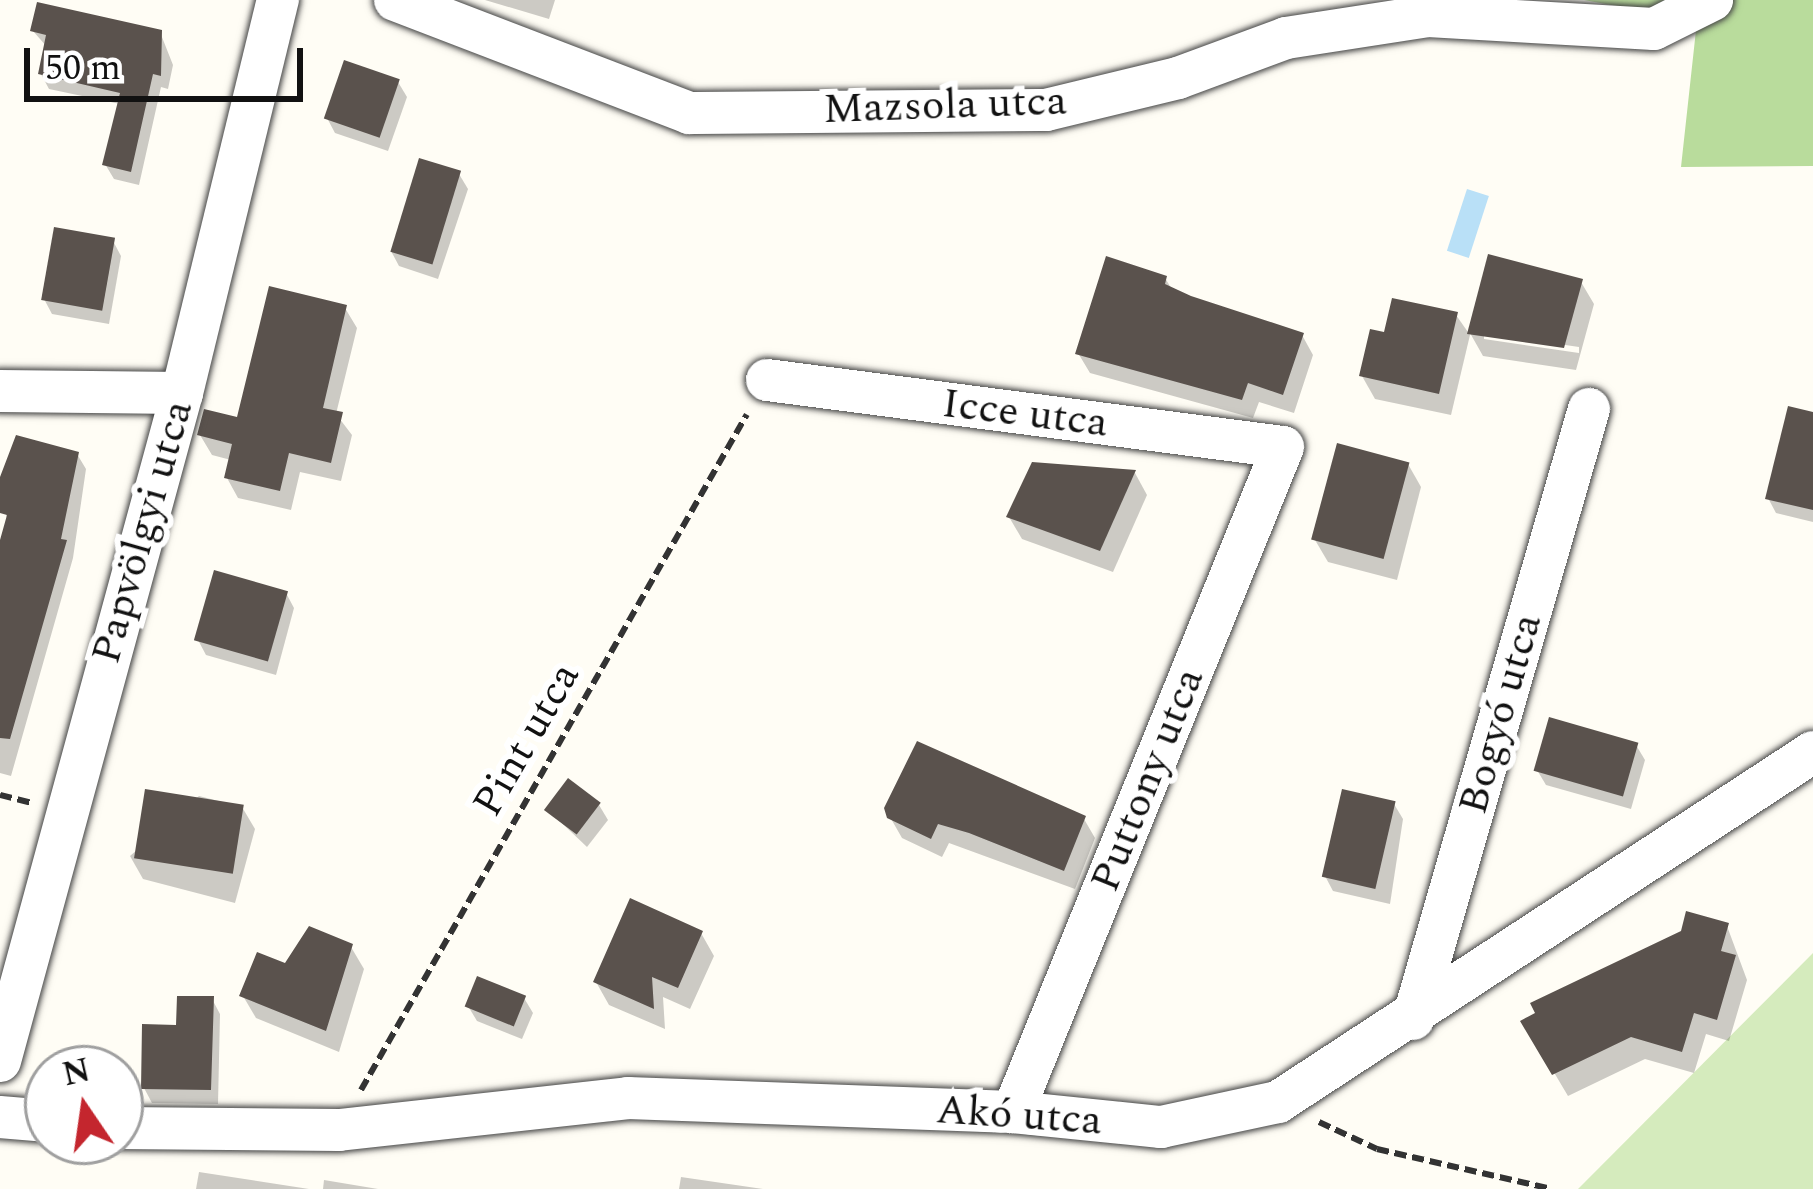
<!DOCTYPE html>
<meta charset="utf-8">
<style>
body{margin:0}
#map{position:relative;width:1813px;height:1189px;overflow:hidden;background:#fffdf5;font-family:Spectral,serif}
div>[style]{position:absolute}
.green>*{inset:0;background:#d5ebbd}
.forest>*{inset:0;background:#b9dc9c}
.water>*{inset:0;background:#b9e0f7;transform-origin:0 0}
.shadow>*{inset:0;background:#0003}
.building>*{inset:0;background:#5a524d;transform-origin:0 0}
.path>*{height:6px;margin-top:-3px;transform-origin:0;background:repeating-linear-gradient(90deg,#333 0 12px,transparent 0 18px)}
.roads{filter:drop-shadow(0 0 3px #444) drop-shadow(0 0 3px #444)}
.minor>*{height:42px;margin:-21px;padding:0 21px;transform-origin:21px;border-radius:21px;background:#fff}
span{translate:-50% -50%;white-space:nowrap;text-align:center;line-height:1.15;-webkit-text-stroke:12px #fff;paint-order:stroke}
.street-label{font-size:42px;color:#111}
.north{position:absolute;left:24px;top:1045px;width:120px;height:120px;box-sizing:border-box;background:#fff;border:3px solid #a0a0a0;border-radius:50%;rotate:347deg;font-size:33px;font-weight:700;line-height:48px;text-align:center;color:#111}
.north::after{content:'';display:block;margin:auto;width:42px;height:54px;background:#c4262e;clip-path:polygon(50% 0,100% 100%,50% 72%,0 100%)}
.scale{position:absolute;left:24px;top:48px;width:279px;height:54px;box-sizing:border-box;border:6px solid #111;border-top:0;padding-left:15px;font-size:36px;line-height:42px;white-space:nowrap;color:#111;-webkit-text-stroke:9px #fff;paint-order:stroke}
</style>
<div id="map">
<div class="green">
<i style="clip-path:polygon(1813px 953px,1813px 1189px,1578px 1189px)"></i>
</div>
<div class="forest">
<i style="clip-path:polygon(1584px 0,1813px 0,1813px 166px,1681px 167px,1697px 21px)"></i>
</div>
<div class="water">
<i style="left:1467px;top:189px;width:23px;height:65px;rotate:18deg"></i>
</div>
<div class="shadow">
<i style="clip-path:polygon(485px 0,555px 0,549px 19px)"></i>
<i style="clip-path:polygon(33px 31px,160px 32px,173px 65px,168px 89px,161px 87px,139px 185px,114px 179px,105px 164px,120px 104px,49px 89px,41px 74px,47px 47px)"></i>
<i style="clip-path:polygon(398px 82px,407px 97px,388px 151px,335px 133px,327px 118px)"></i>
<i style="clip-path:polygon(459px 174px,468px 189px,438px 279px,399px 266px,391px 251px)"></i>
<i style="clip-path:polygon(113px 241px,121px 256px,109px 324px,52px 314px,44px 299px)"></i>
<i style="clip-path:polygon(1165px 278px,1173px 291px,1302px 335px,1313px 355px,1294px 413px,1259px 402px,1253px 418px,1090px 373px,1078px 353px)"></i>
<i style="clip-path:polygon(evenodd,1581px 282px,1594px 304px,1576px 370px,1483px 356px,1470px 333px,1581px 282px,1484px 333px,1579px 347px,1579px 353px,1484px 339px,1484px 333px)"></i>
<i style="clip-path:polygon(345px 308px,357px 328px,336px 414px,352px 435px,341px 481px,300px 472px,291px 510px,238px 498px,227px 478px,231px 460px,212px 455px,200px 435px,239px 421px)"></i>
<i style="clip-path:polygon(1456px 315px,1470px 335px,1451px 415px,1375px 399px,1362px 376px,1387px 335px)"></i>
<i style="clip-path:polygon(1813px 415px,1813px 522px,1776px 513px,1768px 498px)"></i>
<i style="clip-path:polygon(77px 454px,86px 469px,73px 558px,11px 776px,0 773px,0 552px,8px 522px,0 492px)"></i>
<i style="clip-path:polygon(1408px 464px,1421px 487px,1397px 580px,1328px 562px,1315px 540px)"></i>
<i style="clip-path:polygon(1135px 473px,1147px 495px,1113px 572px,1022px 539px,1009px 517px)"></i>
<i style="clip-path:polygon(286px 593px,294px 608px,276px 675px,206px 655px,198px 640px)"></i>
<i style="clip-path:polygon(1636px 745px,1645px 760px,1631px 809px,1546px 785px,1537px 770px)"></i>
<i style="clip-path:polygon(199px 796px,242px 807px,255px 829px,235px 903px,143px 879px,130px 856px)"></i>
<i style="clip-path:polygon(1394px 804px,1403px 819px,1390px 904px,1333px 891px,1325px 876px)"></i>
<i style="clip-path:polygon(599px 805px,608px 820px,587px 847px,548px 810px)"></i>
<i style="clip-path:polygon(890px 817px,1084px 819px,1095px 838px,1075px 889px,949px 843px,942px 857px,902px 838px)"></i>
<i style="clip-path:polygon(1727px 926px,1747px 980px,1729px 1041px,1706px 1034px,1694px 1073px,1645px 1059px,1568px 1096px,1524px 1022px)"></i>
<i style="clip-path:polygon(701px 933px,714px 956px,690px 1009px,663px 997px,665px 1029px,609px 1005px,596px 982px)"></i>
<i style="clip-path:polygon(351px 947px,364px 969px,339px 1052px,256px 1018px,243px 996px,286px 967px)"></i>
<i style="clip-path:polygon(524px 998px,533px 1013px,522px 1039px,477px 1021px,468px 1006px)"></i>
<i style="clip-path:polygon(212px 999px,220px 1014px,218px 1104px,152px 1103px,144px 1088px,179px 1028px)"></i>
<i style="clip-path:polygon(199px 1172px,309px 1189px,196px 1189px)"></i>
<i style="clip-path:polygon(681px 1177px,763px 1189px,679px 1189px)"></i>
<i style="clip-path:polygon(324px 1180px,378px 1189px,323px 1189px)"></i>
</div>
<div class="building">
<i style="clip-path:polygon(37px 2px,162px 30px,161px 76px,153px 74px,131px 172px,102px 165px,120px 93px,38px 74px,46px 35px,30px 31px)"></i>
<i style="left:344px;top:60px;width:59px;height:62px;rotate:19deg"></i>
<i style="left:419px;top:158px;width:44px;height:98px;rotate:17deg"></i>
<i style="left:54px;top:227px;width:62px;height:74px;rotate:10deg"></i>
<i style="clip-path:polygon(1488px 254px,1583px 279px,1564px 348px,1467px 334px)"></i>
<i style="clip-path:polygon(1106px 256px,1167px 276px,1165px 284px,1191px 296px,1304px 333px,1283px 395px,1248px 383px,1242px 400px,1075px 354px)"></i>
<i style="clip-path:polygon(269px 286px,347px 305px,323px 408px,343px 412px,331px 463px,289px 453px,280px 491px,224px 478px,232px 444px,197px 435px,204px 409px,237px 417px)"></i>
<i style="clip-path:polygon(1392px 298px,1458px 312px,1439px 394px,1359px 376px,1370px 329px,1384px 332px)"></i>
<i style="clip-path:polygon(1788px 406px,1813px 412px,1813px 510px,1765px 499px)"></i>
<i style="clip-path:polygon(16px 435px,79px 452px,61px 539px,67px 540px,10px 739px,0 738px,0 540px,7px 515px,0 513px,0 477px)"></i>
<i style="left:1337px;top:443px;width:75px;height:100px;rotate:15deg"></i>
<i style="clip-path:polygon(1032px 462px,1136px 470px,1100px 551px,1006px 517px)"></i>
<i style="left:214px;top:570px;width:77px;height:73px;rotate:16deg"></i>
<i style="left:1549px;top:717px;width:93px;height:56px;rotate:16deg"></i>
<i style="clip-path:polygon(917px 741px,1086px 816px,1064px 871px,969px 833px,938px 824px,931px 839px,887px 818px,884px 808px)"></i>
<i style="left:568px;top:778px;width:41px;height:40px;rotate:37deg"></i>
<i style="left:145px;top:789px;width:100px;height:70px;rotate:9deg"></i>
<i style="left:1342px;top:789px;width:55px;height:90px;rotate:13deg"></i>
<i style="clip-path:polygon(630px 898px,703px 931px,678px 988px,652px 977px,654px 1009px,593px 982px)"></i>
<i style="clip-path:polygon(1686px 911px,1729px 923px,1721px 951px,1736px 955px,1717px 1020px,1694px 1013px,1682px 1052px,1631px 1037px,1552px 1075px,1520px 1021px,1535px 1013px,1530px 1003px,1681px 931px)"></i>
<i style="clip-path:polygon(309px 926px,353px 944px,326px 1031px,239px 996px,257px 952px,285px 963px)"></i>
<i style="left:477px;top:976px;width:53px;height:33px;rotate:22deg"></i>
<i style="clip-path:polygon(177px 996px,214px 996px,211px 1090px,141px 1089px,142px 1024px,176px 1025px)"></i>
</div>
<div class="path">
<i style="left:0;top:795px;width:32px;rotate:14deg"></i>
<i style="left:361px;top:1090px;width:778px;rotate:-60.27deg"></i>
<i style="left:1319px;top:1122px;width:64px;rotate:25deg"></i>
<i style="left:1377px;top:1149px;width:179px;rotate:12.9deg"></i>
</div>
<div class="roads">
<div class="minor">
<i style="left:395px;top:0;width:315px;rotate:21deg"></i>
<i style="left:689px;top:113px;width:357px;rotate:-0.5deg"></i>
<i style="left:1046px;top:110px;width:136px;rotate:-13.6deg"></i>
<i style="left:1178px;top:78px;width:115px;rotate:-20.3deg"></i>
<i style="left:1286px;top:38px;width:144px;rotate:-8.8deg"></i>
<i style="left:1428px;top:16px;width:226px;rotate:3.3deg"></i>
<i style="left:1654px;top:29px;width:65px;rotate:-26.6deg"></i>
<i style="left:767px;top:380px;width:520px;rotate:7.4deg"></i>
<i style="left:1283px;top:447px;width:718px;rotate:112.1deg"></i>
<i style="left:0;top:391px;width:182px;rotate:0.6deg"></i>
<i style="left:1413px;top:1019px;width:635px;rotate:-73.91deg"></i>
<i style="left:0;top:1061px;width:692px;rotate:-74.76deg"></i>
<i style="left:182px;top:393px;width:405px;rotate:-76.3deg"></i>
<i style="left:0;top:1117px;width:48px;rotate:4.8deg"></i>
<i style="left:120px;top:1128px;width:219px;rotate:0.5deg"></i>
<i style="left:339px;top:1130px;width:291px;rotate:-6.3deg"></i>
<i style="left:628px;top:1098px;width:385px;rotate:2.1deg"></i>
<i style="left:1013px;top:1112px;width:149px;rotate:5.8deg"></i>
<i style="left:1161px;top:1127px;width:120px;rotate:-12.1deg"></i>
<i style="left:1278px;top:1102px;width:639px;rotate:-33.19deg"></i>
</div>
</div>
<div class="street-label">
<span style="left:945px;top:106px;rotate:-2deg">Mazsola utca</span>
<span style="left:1025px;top:414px;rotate:7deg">Icce utca</span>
<span style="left:143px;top:532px;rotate:-74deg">Papvölgyi utca</span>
<span style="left:1501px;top:714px;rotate:-74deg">Bogyó utca</span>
<span style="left:527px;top:740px;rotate:-60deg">Pint utca</span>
<span style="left:1148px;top:780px;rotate:-68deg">Puttony utca</span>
<span style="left:1019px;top:1116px;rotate:4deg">Akó utca</span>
</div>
<div class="north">N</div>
<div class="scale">50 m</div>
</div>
